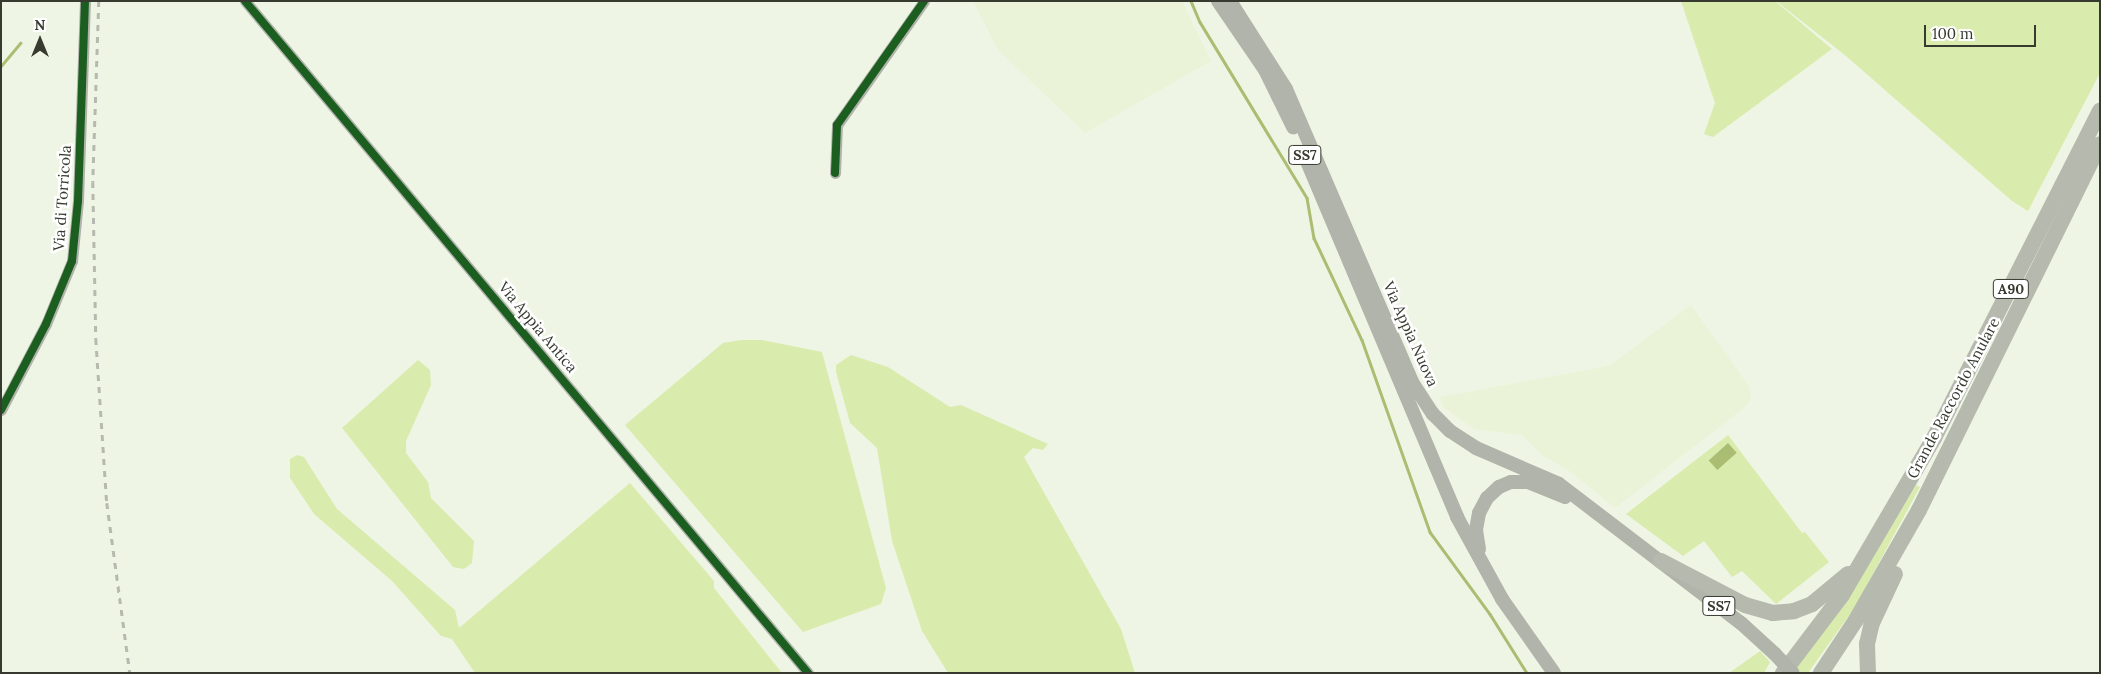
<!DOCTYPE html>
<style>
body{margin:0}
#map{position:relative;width:2101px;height:674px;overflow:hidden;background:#eff5e4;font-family:Lora,serif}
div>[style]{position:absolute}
.built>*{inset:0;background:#eaf3d7}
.green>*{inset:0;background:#daebae}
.water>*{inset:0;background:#aabd72;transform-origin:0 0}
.stream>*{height:2.5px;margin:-1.25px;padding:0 1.25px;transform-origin:1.25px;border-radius:1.25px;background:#aabd72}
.minor>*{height:11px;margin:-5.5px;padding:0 5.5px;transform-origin:5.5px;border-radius:5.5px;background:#b0b2ac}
.major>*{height:14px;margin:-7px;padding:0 7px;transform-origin:7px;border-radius:7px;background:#b1b4aa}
.highway>*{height:16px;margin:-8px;padding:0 8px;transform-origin:8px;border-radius:8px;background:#b5b9ae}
.rail>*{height:2.5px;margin-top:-1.25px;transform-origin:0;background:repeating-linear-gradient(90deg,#b6b9b0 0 6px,transparent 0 12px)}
.major-bridge>*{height:14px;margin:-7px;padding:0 7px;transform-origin:7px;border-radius:7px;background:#b1b4aa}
.cycleway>*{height:8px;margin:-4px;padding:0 4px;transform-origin:4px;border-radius:4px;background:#1b5e20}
span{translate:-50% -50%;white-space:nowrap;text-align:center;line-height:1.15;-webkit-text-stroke:5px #fff;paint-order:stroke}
.shield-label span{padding:1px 4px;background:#fff;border:1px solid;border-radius:4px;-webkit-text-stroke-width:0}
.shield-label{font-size:14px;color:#373a2f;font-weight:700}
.street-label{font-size:15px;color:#373a2f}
.frame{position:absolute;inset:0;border:2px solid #373a2f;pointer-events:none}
.north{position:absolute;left:15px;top:15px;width:50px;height:50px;-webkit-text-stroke:4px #fff;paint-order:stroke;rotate:0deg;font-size:14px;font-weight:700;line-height:20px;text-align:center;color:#373a2f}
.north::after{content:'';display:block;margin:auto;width:18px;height:22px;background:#373a2f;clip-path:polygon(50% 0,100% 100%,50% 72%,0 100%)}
.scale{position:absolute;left:1924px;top:25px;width:112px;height:22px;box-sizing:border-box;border:2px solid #373a2f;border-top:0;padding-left:6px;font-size:15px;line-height:18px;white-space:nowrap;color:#373a2f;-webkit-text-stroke:4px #fff;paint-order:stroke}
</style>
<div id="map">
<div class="built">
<i style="clip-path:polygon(973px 1px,1182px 1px,1211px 61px,1085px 133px,998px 50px)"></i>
<i style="clip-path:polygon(1691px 305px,1749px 386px,1751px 399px,1745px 407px,1615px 508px,1571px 472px,1542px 455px,1522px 435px,1474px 429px,1443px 407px,1440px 397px,1609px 366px)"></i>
</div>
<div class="green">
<i style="clip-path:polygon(1681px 1px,1775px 1px,1832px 49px,1713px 137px,1704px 134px,1715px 103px)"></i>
<i style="clip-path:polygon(1776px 1px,2100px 1px,2100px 73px,2028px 211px,2012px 201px,1846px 56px)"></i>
<i style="clip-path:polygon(741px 340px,762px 340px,822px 352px,886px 588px,881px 604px,803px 632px,625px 425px,723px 343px)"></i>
<i style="clip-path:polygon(851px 355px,888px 367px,950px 407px,961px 405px,1048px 444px,1043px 450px,1033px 448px,1024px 457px,1121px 629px,1135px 673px,948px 673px,922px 631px,892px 541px,877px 448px,850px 423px,836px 372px,836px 365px)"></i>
<i style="clip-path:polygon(418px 360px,430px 370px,431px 385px,406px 441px,406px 453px,428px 482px,431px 498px,474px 541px,472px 563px,464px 569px,453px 567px,342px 428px)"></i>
<i style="clip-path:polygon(1728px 435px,1802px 533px,1805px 532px,1829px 562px,1776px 604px,1742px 571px,1732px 577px,1704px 541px,1683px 556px,1626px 514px)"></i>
<i style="clip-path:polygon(297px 455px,304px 457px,337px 509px,455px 610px,459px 628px,630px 483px,714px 581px,714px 588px,782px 673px,475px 673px,452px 639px,441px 636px,392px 581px,314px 514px,290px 478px,290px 459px)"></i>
<i style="clip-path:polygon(1916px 485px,1920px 487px,1855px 607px,1808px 673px,1792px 673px,1841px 608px)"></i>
<i style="clip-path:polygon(1760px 651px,1770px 662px,1764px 673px,1729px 673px)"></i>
</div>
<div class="water">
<i style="left:1728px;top:443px;width:13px;height:26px;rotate:48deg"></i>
</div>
<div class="stream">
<i style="left:1191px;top:1px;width:23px;rotate:67deg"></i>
<i style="left:1200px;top:22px;width:206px;rotate:58.7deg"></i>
<i style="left:1307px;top:198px;width:41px;rotate:80.1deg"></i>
<i style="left:1314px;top:238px;width:113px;rotate:64.8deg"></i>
<i style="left:1362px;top:340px;width:204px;rotate:70.5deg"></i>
<i style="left:1430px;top:532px;width:102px;rotate:53.8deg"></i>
<i style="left:1490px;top:614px;width:70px;rotate:57.9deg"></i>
<i style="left:1px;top:66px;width:30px;rotate:-50deg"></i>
</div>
<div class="minor">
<i style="left:245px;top:1px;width:877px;rotate:50.04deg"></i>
<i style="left:835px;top:173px;width:48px;rotate:-87.6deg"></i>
<i style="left:837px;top:125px;width:151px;rotate:-54.9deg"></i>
<i style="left:1px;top:410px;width:97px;rotate:-62.4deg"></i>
<i style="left:46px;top:324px;width:68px;rotate:-67.6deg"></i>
<i style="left:72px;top:261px;width:60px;rotate:-84.3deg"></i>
<i style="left:78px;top:201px;width:200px;rotate:-88deg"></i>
</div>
<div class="major">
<i style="left:1218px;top:1px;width:83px;rotate:55.7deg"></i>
<i style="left:1265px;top:70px;width:64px;rotate:63.8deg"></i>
<i style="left:1230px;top:1px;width:104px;rotate:57.5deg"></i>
<i style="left:1286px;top:89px;width:319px;rotate:66.7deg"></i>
<i style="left:1412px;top:382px;width:38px;rotate:57deg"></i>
<i style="left:1433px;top:414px;width:24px;rotate:45deg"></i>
<i style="left:1450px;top:431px;width:31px;rotate:33deg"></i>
<i style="left:1476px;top:448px;width:90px;rotate:23.4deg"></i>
<i style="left:1559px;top:484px;width:229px;rotate:37.4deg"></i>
<i style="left:1741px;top:623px;width:46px;rotate:42.4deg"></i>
<i style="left:1306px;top:159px;width:389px;rotate:67.1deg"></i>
<i style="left:1457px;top:517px;width:94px;rotate:61.2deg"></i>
<i style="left:1502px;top:599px;width:90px;rotate:54.9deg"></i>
<i style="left:1479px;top:549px;width:19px;rotate:-99deg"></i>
<i style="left:1476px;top:530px;width:17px;rotate:-80deg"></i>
<i style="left:1479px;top:513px;width:17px;rotate:-62deg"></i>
<i style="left:1487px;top:498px;width:16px;rotate:-43deg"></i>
<i style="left:1499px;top:487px;width:13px;rotate:-23deg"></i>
<i style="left:1511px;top:482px;width:17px"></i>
<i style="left:1528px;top:482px;width:40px;rotate:22deg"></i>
</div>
<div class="highway">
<i style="left:1661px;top:561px;width:95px;rotate:27.6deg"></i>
<i style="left:1745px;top:605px;width:29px;rotate:16deg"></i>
<i style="left:1773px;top:613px;width:21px;rotate:-5deg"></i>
<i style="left:1794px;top:611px;width:19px;rotate:-21deg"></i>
<i style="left:1812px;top:604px;width:47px;rotate:-39.8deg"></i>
<i style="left:1783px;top:673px;width:98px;rotate:-52.9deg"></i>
<i style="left:1842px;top:595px;width:182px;rotate:-59.6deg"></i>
<i style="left:1934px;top:438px;width:367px;rotate:-63.1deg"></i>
<i style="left:1821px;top:673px;width:64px;rotate:-56.6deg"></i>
<i style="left:1856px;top:620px;width:127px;rotate:-60.2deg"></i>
<i style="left:1919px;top:510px;width:408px;rotate:-63.7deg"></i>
<i style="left:1868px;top:673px;width:29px;rotate:-92deg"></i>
<i style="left:1867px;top:644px;width:22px;rotate:-77deg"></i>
<i style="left:1872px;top:623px;width:54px;rotate:-64.9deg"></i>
</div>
<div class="rail">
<i style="left:99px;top:1px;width:181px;rotate:91.9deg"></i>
<i style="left:93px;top:182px;width:157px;rotate:88.9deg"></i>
<i style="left:96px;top:339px;width:164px;rotate:86.2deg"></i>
<i style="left:107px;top:503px;width:172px;rotate:82.3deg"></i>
</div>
<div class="major-bridge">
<i style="left:1775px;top:654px;width:26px;rotate:47deg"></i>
</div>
<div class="cycleway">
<i style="left:245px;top:1px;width:877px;rotate:50.04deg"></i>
<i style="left:835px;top:173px;width:48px;rotate:-87.6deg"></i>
<i style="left:837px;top:125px;width:151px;rotate:-54.9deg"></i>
<i style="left:1px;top:410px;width:97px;rotate:-62.4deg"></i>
<i style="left:46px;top:324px;width:68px;rotate:-67.6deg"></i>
<i style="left:72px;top:261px;width:60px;rotate:-84.3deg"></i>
<i style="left:78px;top:201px;width:200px;rotate:-88deg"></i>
</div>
<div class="shield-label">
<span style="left:1305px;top:155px">SS7</span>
<span style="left:2011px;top:289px">A90</span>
<span style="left:1719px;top:606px">SS7</span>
</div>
<div class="street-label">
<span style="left:62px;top:198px;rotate:-86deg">Via di Torricola</span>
<span style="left:538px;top:327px;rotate:50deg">Via Appia Antica</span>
<span style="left:1411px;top:334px;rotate:66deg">Via Appia Nuova</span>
<span style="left:1953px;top:398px;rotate:-62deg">Grande Raccordo Anulare</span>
</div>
<div class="frame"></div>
<div class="north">N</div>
<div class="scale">100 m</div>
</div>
